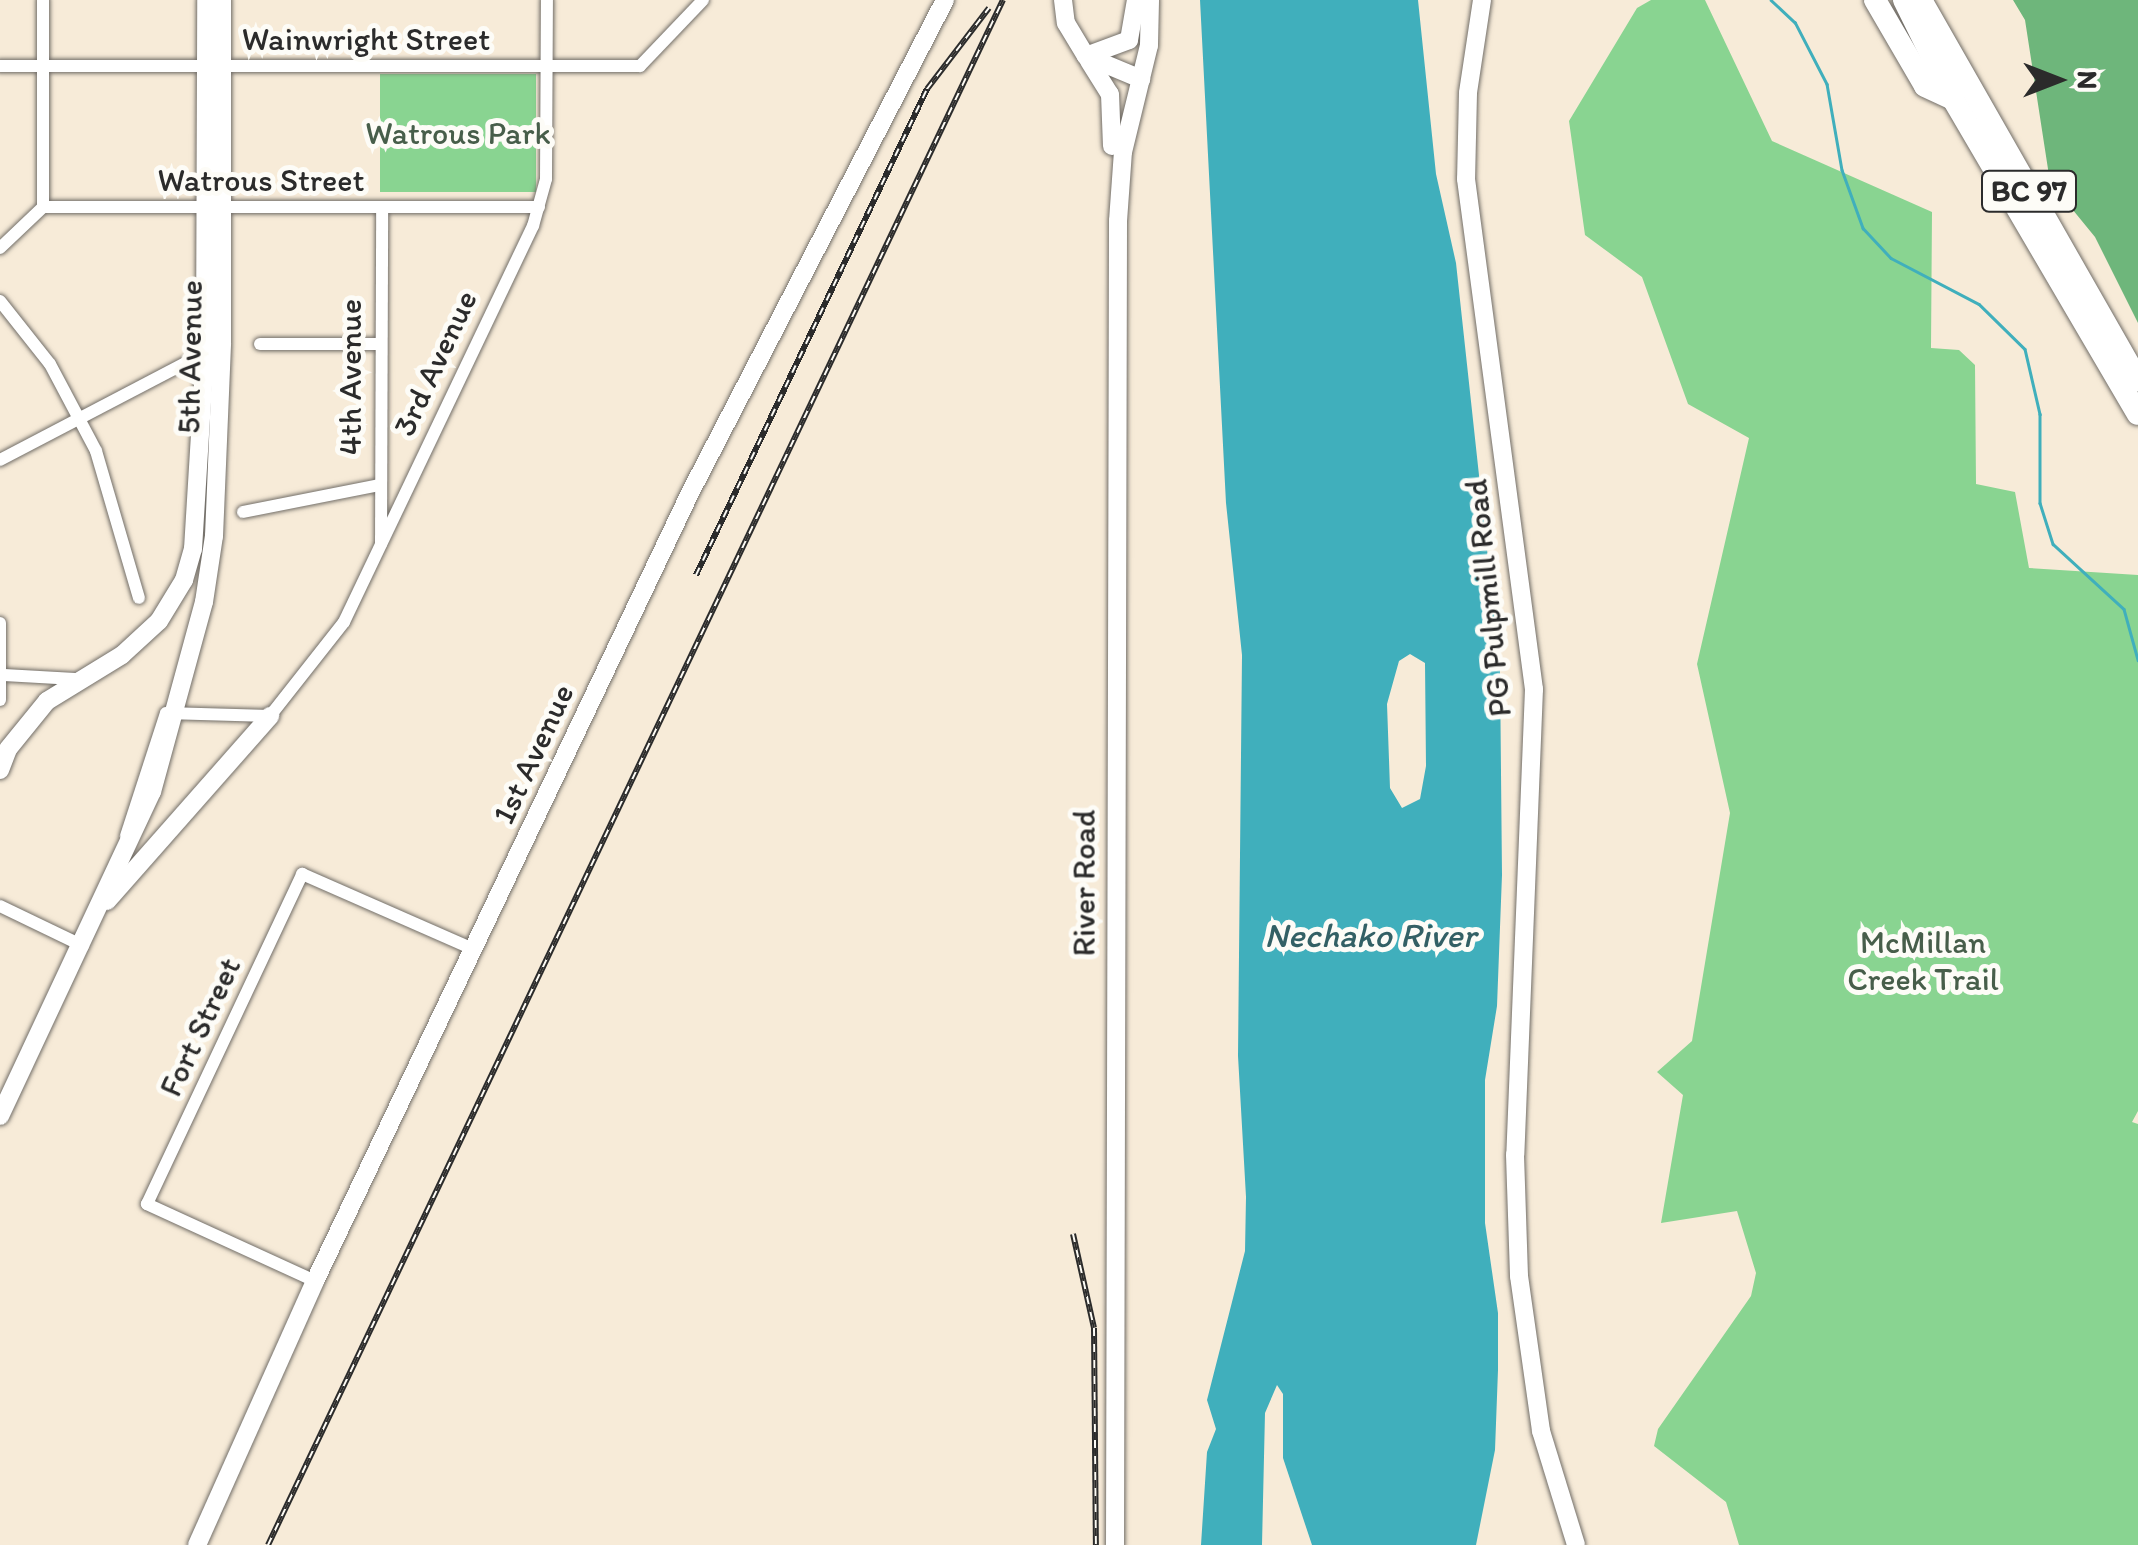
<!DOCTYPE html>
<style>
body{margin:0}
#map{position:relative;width:2138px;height:1545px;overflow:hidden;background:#f7ebd8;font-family:Itim,sans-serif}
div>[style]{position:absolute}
.green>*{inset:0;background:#89d491;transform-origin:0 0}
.forest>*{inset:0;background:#6eb67b}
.water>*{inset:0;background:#40afbc}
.stream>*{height:2.5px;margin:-1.25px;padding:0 1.25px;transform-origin:1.25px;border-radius:1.25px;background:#40afbc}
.roads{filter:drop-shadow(0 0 2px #726e68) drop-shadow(0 0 2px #726e68)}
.street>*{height:12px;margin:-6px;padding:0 6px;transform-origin:6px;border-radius:6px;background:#fff}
.secondary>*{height:18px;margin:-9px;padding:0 9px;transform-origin:9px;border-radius:9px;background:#fff}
.highway>*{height:22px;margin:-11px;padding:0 11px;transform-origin:11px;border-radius:11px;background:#fff}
.rail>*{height:6px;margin-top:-3px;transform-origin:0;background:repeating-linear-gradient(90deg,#fdfcf7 0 8px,#2b2b2b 0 16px);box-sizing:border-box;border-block:2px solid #2b2b2b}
span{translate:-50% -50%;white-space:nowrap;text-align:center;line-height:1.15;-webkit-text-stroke:10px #fdfcf7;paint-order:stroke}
.shield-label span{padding:2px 8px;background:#fdfcf7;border:2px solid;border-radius:8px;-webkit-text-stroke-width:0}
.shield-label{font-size:30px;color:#2b2b2b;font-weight:700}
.street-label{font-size:32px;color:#2b2b2b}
.park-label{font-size:32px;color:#475e4a}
.water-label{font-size:35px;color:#336065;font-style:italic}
.north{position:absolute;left:2008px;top:30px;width:100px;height:100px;-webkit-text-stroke:8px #fdfcf7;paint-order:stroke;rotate:90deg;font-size:28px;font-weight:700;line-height:40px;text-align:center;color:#2b2b2b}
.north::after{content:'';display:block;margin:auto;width:35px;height:45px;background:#2b2b2b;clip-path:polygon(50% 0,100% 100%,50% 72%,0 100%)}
</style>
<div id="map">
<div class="green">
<i style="clip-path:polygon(1651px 0,1705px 0,1772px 141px,1932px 212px,1931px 348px,1959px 350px,1975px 365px,1976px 484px,2015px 492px,2029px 568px,2138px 575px,2138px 1111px,2132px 1122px,2138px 1124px,2138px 1545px,1739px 1545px,1726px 1502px,1654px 1446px,1658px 1429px,1751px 1296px,1756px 1273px,1737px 1211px,1661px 1223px,1683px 1095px,1657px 1072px,1692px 1041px,1730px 813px,1697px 664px,1749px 438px,1688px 404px,1642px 277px,1585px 235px,1569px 121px,1637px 8px)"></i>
<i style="left:380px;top:74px;width:156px;height:118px"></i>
</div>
<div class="forest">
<i style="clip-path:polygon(2013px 0,2138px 0,2138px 323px,2095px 237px,2050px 182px,2025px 20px)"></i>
</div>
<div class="water">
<i style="clip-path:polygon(evenodd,1200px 0,1418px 0,1436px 174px,1456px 263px,1500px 669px,1502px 875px,1497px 1006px,1485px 1080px,1485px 1223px,1498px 1313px,1498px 1370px,1495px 1450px,1476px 1545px,1312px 1545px,1283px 1458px,1283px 1394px,1277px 1385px,1265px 1413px,1262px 1545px,1201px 1545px,1207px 1452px,1216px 1429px,1207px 1400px,1245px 1251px,1246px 1197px,1238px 1056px,1242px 655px,1226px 503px,1200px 0,1410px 654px,1425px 663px,1426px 766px,1420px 799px,1402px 808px,1390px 788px,1387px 704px,1399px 661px,1410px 654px)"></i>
</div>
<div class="stream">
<i style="left:1771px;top:0;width:33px;rotate:43deg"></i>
<i style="left:1795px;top:22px;width:70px;rotate:62.7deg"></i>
<i style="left:1827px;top:84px;width:87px;rotate:80.1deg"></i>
<i style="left:1842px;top:170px;width:62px;rotate:70.1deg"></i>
<i style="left:1863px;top:228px;width:41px;rotate:47deg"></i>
<i style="left:1891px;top:258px;width:99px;rotate:27.6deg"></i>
<i style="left:1979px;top:304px;width:64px;rotate:44.4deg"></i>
<i style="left:2025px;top:349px;width:67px;rotate:77deg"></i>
<i style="left:2040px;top:414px;width:89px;rotate:90deg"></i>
<i style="left:2040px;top:503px;width:43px;rotate:72.4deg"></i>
<i style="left:2053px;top:544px;width:96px;rotate:42.5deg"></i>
<i style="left:2124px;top:609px;width:53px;rotate:74.6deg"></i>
</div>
<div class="roads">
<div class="street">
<i style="left:43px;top:0;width:207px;rotate:90deg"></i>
<i style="left:0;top:66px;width:640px"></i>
<i style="left:640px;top:66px;width:91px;rotate:-46.3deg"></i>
<i style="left:0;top:248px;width:59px;rotate:-43.6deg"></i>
<i style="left:43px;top:207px;width:496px"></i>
<i style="left:0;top:301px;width:80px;rotate:51.6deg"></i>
<i style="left:50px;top:364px;width:98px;rotate:62.1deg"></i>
<i style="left:96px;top:451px;width:153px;rotate:73.7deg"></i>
<i style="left:260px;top:344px;width:120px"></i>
<i style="left:0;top:460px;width:237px;rotate:-27.6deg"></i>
<i style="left:243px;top:512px;width:139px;rotate:-11.2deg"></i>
<i style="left:381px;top:544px;width:337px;rotate:-89.8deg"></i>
<i style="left:0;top:623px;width:77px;rotate:90deg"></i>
<i style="left:4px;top:675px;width:71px;rotate:3.2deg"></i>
<i style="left:126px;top:836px;width:129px;rotate:-72deg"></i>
<i style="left:166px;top:713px;width:104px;rotate:1.7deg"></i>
<i style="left:270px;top:716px;width:120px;rotate:-51.8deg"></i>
<i style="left:344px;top:622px;width:439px;rotate:-64.5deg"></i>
<i style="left:533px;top:226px;width:49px;rotate:-74.5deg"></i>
<i style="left:546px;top:179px;width:179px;rotate:-89.7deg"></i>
<i style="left:0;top:906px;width:92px;rotate:25.7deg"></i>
<i style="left:315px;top:1281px;width:185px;rotate:-155.4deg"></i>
<i style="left:147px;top:1204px;width:365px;rotate:-64.8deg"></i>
<i style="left:302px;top:874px;width:187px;rotate:23.7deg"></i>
</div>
<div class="secondary">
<i style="left:1063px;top:0;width:23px;rotate:83deg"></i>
<i style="left:1066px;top:23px;width:39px;rotate:59deg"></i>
<i style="left:1086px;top:56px;width:60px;rotate:22.7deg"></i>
<i style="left:1482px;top:0;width:94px;rotate:98.6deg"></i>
<i style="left:1468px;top:93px;width:86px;rotate:91.3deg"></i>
<i style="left:1466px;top:179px;width:515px;rotate:82.41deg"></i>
<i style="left:1534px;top:689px;width:466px;rotate:92.3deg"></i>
<i style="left:1515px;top:1155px;width:121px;rotate:88.1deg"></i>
<i style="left:1519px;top:1276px;width:157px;rotate:81.9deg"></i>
<i style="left:1541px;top:1431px;width:119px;rotate:72.9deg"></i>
<i style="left:1086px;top:56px;width:46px;rotate:-20.4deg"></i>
<i style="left:1129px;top:40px;width:41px;rotate:-80.1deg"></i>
<i style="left:1089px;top:61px;width:39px;rotate:58deg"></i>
<i style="left:1110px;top:94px;width:52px;rotate:87.8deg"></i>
<i style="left:0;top:770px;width:22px;rotate:-69deg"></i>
<i style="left:8px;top:749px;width:62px;rotate:-50.9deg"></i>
<i style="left:47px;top:701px;width:88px;rotate:-31.5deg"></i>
<i style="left:122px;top:655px;width:50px;rotate:-42.6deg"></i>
<i style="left:159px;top:621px;width:48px;rotate:-58.6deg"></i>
<i style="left:184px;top:580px;width:32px;rotate:-74deg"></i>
<i style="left:193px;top:549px;width:197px;rotate:-86.5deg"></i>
<i style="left:205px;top:352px;width:352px;rotate:-89.8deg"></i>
<i style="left:107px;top:901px;width:247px;rotate:-48.6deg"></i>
<i style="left:0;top:1116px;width:358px;rotate:-64.9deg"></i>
<i style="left:152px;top:792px;width:197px;rotate:-74.7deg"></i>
<i style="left:204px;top:602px;width:67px;rotate:-81.4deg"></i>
<i style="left:214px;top:536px;width:193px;rotate:-87.6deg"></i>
<i style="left:222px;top:343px;width:343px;rotate:-90deg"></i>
<i style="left:197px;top:1545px;width:289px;rotate:-65.9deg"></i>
<i style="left:315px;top:1281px;width:873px;rotate:-64.55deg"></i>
<i style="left:690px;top:493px;width:555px;rotate:-62.65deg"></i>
<i style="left:1115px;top:1545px;width:1324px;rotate:-89.87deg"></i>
<i style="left:1118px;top:221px;width:69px;rotate:-85.9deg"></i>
<i style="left:1123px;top:152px;width:110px;rotate:-76.3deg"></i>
<i style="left:1149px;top:45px;width:45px;rotate:-88.7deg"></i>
</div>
<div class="highway">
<i style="left:1875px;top:0;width:99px;rotate:59.8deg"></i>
<i style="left:1925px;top:86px;width:31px;rotate:25deg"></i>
<i style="left:1904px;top:0;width:110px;rotate:63.7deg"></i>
<i style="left:1953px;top:99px;width:365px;rotate:59.6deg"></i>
<i style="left:1921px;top:0;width:438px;rotate:60.3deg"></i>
</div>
</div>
<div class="rail">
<i style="left:696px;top:575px;width:538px;rotate:-64.58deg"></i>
<i style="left:927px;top:89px;width:102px;rotate:-52.6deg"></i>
<i style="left:1073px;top:1234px;width:96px;rotate:77.4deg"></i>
<i style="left:1094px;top:1328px;width:217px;rotate:89.5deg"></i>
<i style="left:268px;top:1545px;width:1711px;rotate:-64.56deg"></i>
</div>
<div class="shield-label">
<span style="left:2029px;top:191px">BC 97</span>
</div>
<div class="street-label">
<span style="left:366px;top:39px">Wainwright Street</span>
<span style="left:261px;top:180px">Watrous Street</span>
<span style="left:190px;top:357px;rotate:-89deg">5th Avenue</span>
<span style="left:435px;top:363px;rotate:-65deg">3rd Avenue</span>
<span style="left:350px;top:377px;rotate:-90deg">4th Avenue</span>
<span style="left:1488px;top:598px;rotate:-96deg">PG Pulpmill Road</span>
<span style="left:533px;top:754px;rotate:-65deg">1st Avenue</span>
<span style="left:1084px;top:883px;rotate:-90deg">River Road</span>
<span style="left:200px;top:1027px;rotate:-65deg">Fort Street</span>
</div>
<div class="park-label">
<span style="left:458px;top:133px">Watrous Park</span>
<span style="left:1923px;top:961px">McMillan<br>Creek Trail</span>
</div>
<div class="water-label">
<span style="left:1370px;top:935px">Nechako River</span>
</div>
<div class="north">N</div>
</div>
